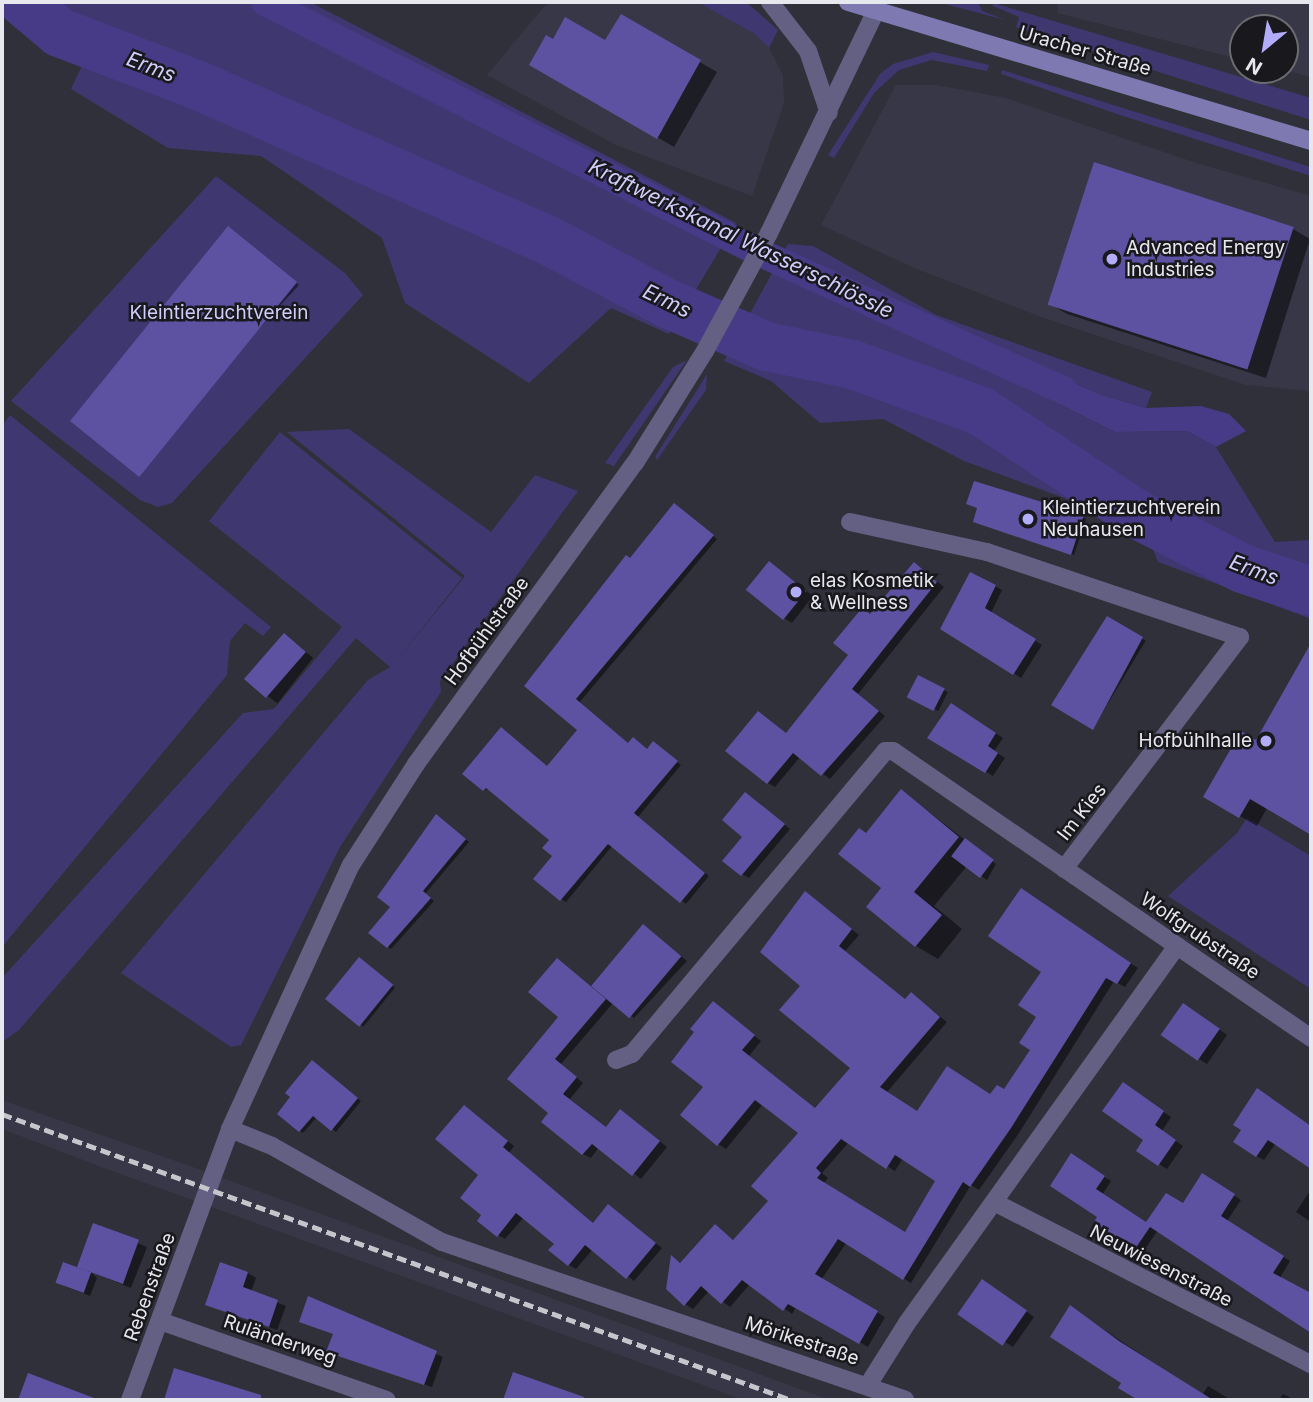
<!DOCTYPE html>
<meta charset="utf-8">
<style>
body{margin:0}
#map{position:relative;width:1313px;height:1402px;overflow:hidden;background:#30303a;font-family:Inter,sans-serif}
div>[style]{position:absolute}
.built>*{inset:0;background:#383747}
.green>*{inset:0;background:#3f3770}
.water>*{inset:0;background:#473b87}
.shadow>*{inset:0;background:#0007;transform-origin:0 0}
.canal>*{height:28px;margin:-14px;padding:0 14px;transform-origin:14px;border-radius:14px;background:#473b87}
.river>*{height:49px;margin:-24.5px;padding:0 24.5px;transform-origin:24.5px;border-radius:24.5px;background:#473b87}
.building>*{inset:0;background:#5d52a1;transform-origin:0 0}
.street>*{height:18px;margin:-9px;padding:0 9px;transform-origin:9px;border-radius:9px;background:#636083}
.secondary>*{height:18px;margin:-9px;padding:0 9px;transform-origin:9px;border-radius:9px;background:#7e7ab1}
.rail>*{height:5px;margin-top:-2.5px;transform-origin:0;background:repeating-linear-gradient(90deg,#c5c5cc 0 10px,transparent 0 15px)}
.dots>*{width:19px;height:19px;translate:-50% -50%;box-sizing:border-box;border:4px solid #19181d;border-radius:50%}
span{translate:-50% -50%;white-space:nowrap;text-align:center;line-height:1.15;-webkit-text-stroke:5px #19181d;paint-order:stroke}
.street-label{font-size:19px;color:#e7e7ee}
.poi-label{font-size:19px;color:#e7e7ee}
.left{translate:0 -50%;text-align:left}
.right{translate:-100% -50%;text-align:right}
.park-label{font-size:19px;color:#cfcdf9}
.water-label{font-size:21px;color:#d0cefa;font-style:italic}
.frame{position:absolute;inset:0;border:4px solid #e7e7ee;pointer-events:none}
.north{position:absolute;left:1229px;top:14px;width:70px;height:70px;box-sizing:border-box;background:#19181d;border:2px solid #6b6b71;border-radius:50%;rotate:210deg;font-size:19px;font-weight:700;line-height:28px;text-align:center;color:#e7e7ee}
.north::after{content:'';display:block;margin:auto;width:24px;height:32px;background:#b3adf9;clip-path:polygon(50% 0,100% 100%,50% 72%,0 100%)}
</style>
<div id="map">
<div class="built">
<i style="clip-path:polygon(548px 2px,697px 2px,755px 34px,769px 48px,783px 75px,784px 103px,752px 196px,616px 145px,487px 75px)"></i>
<i style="clip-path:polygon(1058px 2px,1311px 2px,1311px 77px,1284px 70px,1285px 28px,1243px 28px,1243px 60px,1057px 13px)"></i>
<i style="clip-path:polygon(896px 85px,937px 85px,1006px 98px,1193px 162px,1311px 196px,1311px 391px,1246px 385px,1044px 318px,912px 267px,821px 225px)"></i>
<i style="clip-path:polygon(2px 1100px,190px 1166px,830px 1400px,744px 1400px,104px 1168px,2px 1129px)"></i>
</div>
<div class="green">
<i style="clip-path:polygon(12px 2px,310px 2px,736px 223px,669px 334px,611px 308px,529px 383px,405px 303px,382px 238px,261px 156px,168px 148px,71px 89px,87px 55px)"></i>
<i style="clip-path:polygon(697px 2px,746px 2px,778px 30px,769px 48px,755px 34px)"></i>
<i style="clip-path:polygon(937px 2px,978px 2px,982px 11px,1006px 20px)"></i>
<i style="clip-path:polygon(993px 3px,1311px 98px,1311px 120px,1016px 27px,1019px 17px,993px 6px)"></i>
<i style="clip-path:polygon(933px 52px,989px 65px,987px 71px,932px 60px,899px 70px,874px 93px,834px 158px,828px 155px,880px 74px,893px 64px)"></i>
<i style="clip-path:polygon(1002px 70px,1311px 167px,1311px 176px,1120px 115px,1001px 74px)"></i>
<i style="clip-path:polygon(216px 176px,345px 273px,363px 295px,172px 503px,158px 507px,140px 500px,11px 401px)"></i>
<i style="clip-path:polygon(788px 244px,813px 246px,936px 315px,1152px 392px,1146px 408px,1101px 395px,1039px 366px,1024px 386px,1115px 432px,1187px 431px,1216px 447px,1275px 542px,1311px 540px,1311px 619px,1158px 562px,1151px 544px,1124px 520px,964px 461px,883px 419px,820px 423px,771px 381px,724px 361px)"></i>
<i style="clip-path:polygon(687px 360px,614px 466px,605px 463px,673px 367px)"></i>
<i style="clip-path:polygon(707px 374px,706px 390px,657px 460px,655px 457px)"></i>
<i style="clip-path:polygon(10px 415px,271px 627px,263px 636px,245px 623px,230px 641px,227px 675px,2px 947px,2px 426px)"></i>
<i style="clip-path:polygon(349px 429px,491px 532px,535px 475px,578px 491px,440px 681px,441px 692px,340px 847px,241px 1045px,231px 1047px,121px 973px,368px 680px,390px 667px,356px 638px,19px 1030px,2px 1042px,2px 978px,243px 713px,274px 709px,342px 627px,209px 521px,280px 432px,462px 578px,395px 663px,465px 576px,287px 432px)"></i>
<i style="clip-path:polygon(1247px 818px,1311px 856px,1311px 989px,1168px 896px,1237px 833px)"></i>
</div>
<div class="water">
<i style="clip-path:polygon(1038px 366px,1101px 395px,1146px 408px,1201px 406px,1229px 414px,1246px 431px,1216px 447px,1187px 431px,1115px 432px,1024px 386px)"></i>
</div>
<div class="shadow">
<i style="clip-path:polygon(621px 16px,717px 72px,674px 147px,531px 64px,554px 41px,606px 43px)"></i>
<i style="clip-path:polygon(1293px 229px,1310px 239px,1266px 378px,1067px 314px,1050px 304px)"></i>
<i style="clip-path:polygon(231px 230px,299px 285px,133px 467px,130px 465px)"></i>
<i style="clip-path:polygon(679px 508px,717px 539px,579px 703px,629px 744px,648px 750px,658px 746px,681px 765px,638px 817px,709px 876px,686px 904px,613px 845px,566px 902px,561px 899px,551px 840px,491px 789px,484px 790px,464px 774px,548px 768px,580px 730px,526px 686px)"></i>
<i style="clip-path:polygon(1083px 517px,1086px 519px,1074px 555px,979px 523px)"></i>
<i style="clip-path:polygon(770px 563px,813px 596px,792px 623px,784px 618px)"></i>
<i style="clip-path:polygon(915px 564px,944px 587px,858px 694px,885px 716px,830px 779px,800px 757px,775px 787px,768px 783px,787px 735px,851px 655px,871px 615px)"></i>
<i style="clip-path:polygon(995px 586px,1002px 590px,991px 613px,1042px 645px,1021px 678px,943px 628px)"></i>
<i style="left:1108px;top:618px;width:44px;height:103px;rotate:31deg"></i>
<i style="left:284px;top:635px;width:37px;height:58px;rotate:38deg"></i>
<i style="clip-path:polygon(1311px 647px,1311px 833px,1267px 808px,1257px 826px,1205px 796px,1257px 742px)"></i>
<i style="left:919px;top:678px;width:32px;height:21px;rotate:26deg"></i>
<i style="clip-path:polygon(959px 709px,1003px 738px,994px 751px,1005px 758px,993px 776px,930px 737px)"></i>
<i style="clip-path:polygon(902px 791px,996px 864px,987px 880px,967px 866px,934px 906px,962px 929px,938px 959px,916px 946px,883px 888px,867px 835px)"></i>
<i style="clip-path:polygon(752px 799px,790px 829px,749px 878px,742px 874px)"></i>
<i style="clip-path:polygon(439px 818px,469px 842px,425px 894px,434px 901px,391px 949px,388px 947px,392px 907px)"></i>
<i style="clip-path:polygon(evenodd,805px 893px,859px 935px,845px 951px,906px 1000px,911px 994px,947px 1022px,887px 1092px,918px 1113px,1005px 1091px,1033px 1050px,1043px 971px,1029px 894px,1138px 968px,1125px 987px,1114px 981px,1019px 1133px,979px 1190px,971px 1185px,911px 1283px,847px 1242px,821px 1280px,885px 1317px,868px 1347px,797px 1306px,792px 1314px,750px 1284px,730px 1307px,709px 1291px,693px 1309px,685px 1304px,673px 1258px,682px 1264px,715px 1226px,735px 1241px,770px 1201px,800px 1133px,763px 1104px,726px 1149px,718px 1144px,705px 1087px,673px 1062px,714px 1004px,761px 1041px,749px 1056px,816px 1109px,852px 1068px,802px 985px,805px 893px,849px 1142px,895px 1171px,903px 1158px,938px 1181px,906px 1234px,823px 1184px,828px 1178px,822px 1173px,849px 1142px)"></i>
<i style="clip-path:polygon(643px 926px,687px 961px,634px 1018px,613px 1003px,561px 1064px,583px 1083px,570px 1099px,607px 1128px,621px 1111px,667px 1147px,641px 1179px,599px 1147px,591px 1158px,583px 1154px,543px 1122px,551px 1112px,509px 1079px)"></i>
<i style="left:363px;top:962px;width:41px;height:50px;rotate:39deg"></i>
<i style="clip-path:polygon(1192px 1010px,1227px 1035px,1207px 1064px,1199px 1059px)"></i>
<i style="clip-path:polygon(316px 1064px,361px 1101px,336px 1132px,317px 1117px,303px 1133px,300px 1131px)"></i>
<i style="clip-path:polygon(1131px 1089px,1171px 1117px,1162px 1131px,1183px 1146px,1167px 1169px,1159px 1164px,1146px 1140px)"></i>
<i style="clip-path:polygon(1265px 1095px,1311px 1126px,1311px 1167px,1276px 1143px,1264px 1160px,1256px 1156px)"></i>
<i style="clip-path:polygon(464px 1107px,514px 1146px,509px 1153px,594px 1224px,609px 1206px,662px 1248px,634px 1281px,593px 1249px,576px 1269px,569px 1265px,551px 1250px,556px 1243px,524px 1217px,505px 1239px,498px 1235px,484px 1215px,480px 1175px)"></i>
<i style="clip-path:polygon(1078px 1160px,1111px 1181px,1102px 1195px,1147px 1224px,1183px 1205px,1203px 1175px,1241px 1200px,1227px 1221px,1290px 1261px,1280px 1278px,1311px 1294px,1311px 1331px,1158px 1230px,1143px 1252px,1096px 1221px,1100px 1216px)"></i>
<i style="clip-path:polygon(1311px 1189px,1311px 1222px,1296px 1212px)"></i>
<i style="clip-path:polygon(94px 1225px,147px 1247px,131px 1288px,91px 1272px,97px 1278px,90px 1296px,64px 1286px,87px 1271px)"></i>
<i style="clip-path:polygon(248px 1273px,256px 1278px,251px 1292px,286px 1306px,277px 1330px,215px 1308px)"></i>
<i style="clip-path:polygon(991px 1286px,1034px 1317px,1013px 1347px,959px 1313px)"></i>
<i style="clip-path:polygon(309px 1298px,443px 1357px,432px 1387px,328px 1352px,334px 1334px,301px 1321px)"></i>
<i style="clip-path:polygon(1076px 1311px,1202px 1395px,1208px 1386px,1231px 1400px,1143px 1400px,1121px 1387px,1124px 1382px)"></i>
<i style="clip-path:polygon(175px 1370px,256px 1395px,263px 1399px,166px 1400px)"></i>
<i style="clip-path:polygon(1283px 1394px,1289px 1397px,1293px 1400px,1279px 1400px)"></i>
</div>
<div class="canal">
<i style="left:265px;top:2px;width:548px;rotate:26.89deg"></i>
<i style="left:754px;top:250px;width:341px;rotate:24.4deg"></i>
</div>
<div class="river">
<i style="left:23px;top:2px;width:47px;rotate:39.8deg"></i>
<i style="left:59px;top:32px;width:149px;rotate:20.9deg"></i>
<i style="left:198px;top:85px;width:383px;rotate:23.9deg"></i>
<i style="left:548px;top:240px;width:135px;rotate:27.9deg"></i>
<i style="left:667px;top:303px;width:108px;rotate:23.5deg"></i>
<i style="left:766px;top:346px;width:88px;rotate:11.8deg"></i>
<i style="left:852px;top:364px;width:137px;rotate:20deg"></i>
<i style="left:981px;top:411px;width:185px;rotate:33.5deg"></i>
<i style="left:1135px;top:513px;width:120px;rotate:27.2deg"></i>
<i style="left:1242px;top:568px;width:73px;rotate:18.4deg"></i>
</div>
<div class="building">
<i style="clip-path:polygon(621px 14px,701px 60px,657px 139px,529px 65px,546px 35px,553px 39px,565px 17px,605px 40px)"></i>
<i style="left:1094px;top:162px;width:210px;height:150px;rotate:18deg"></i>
<i style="left:228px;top:226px;width:89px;height:251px;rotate:39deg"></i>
<i style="clip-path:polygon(974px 481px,1084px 515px,1071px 555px,973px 522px,977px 508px,966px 504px)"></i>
<i style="clip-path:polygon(674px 503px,714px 535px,576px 699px,628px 743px,633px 737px,647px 749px,653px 741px,678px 761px,634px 813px,705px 873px,680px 903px,608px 844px,560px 901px,533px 879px,552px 856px,542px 848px,549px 840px,486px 788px,483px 791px,462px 774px,501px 727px,547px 766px,577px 730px,524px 686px,626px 555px,630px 558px)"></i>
<i style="left:769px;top:561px;width:48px;height:37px;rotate:39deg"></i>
<i style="clip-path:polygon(914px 562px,937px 582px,852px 689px,879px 711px,821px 776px,793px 753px,767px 784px,725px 751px,758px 711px,786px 733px,848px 655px,833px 643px,862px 608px,870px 614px)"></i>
<i style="clip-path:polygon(970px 572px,996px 585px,985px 608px,1036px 639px,1013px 675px,940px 629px)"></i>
<i style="clip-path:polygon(1107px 616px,1143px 637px,1093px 730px,1051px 705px)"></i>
<i style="left:284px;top:633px;width:29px;height:61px;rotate:41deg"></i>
<i style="clip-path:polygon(1311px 643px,1311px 835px,1250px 799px,1239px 818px,1203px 797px,1241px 731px,1256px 740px)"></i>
<i style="left:918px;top:675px;width:30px;height:25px;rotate:27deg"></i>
<i style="clip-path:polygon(951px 703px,996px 733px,988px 746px,998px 753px,985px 773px,927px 738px)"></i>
<i style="clip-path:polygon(901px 789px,959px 837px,914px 892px,942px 915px,915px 947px,866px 907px,881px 888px,838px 854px,859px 828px,866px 833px)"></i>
<i style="clip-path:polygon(745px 792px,785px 824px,741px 876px,722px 861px,742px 837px,722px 820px)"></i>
<i style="clip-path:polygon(436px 814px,466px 839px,423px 891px,431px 898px,387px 948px,368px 933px,390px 907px,377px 897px)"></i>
<i style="left:965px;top:838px;width:36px;height:23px;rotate:37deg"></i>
<i style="clip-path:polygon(evenodd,1021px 888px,1131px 963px,1117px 984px,1106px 978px,1011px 1128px,970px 1187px,963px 1182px,903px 1280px,838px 1239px,815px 1274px,878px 1311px,859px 1344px,788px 1304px,783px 1311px,742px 1280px,721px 1304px,701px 1286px,684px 1306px,666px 1289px,671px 1255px,680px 1263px,715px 1224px,733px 1240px,768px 1201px,751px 1186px,798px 1133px,755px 1100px,717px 1146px,680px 1115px,703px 1087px,671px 1062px,694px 1032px,690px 1029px,713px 1001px,755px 1035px,742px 1050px,815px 1108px,850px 1068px,779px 1010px,800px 986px,760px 952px,805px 891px,852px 929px,839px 946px,905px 999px,911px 992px,940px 1017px,880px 1087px,917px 1111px,947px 1066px,990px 1094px,997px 1085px,1004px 1089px,1030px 1050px,1019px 1043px,1036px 1017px,1018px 1005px,1041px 972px,988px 936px,1021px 888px,841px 1139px,886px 1169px,895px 1155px,935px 1181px,905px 1232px,817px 1178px,821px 1173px,816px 1168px,841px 1139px)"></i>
<i style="left:643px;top:924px;width:50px;height:81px;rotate:40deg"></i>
<i style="left:359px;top:957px;width:44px;height:54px;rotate:39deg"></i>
<i style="clip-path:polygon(557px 958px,606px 999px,555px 1059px,577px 1077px,563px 1094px,606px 1127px,620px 1109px,660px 1141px,632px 1176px,592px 1144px,582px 1155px,541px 1122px,548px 1113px,507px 1079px,558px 1017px,528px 992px)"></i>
<i style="left:1183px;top:1003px;width:45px;height:39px;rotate:35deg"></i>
<i style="clip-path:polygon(312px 1060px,358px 1098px,331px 1131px,313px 1116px,299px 1132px,277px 1114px,290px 1097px,285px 1093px)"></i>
<i style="clip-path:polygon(1123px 1082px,1164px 1111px,1155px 1125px,1176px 1140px,1158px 1166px,1136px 1151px,1143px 1140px,1102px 1111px)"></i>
<i style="clip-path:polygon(1257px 1088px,1311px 1126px,1311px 1169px,1268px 1140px,1256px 1157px,1233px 1142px,1241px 1130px,1233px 1125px)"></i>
<i style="clip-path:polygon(464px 1105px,508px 1141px,503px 1147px,593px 1223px,608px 1204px,656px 1243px,626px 1279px,585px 1245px,568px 1266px,548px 1250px,554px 1244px,516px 1213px,497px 1237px,477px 1221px,481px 1215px,460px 1198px,478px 1175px,435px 1139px)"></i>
<i style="clip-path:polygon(1071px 1153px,1105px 1176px,1096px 1189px,1146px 1222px,1166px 1193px,1183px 1203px,1202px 1173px,1235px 1194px,1221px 1216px,1284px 1256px,1273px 1273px,1311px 1293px,1311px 1333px,1150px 1227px,1135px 1249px,1094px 1222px,1097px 1217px,1050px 1186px)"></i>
<i style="left:93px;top:1223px;width:49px;height:47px;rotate:20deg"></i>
<i style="left:63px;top:1262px;width:30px;height:22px;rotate:20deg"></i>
<i style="clip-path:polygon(220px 1262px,248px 1272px,243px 1287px,278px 1300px,269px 1327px,205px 1305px)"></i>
<i style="left:982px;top:1279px;width:55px;height:43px;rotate:35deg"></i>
<i style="clip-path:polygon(308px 1296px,437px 1351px,424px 1385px,326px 1352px,333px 1334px,299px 1322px)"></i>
<i style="clip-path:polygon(1070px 1305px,1119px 1341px,1213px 1400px,1138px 1400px,1118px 1388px,1121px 1383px,1050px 1337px)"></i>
<i style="clip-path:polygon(174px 1368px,261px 1395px,261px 1400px,164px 1400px)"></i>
<i style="clip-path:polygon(513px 1372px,584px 1397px,583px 1400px,503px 1400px)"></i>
<i style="clip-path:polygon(28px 1373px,94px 1398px,94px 1400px,18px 1400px)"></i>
</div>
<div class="street">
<i style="left:770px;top:2px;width:62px;rotate:52.2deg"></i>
<i style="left:808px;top:51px;width:65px;rotate:71.3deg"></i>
<i style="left:850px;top:522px;width:140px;rotate:12.4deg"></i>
<i style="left:987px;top:552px;width:267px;rotate:18.6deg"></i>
<i style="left:1240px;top:637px;width:291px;rotate:127.2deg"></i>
<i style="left:616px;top:1060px;width:17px;rotate:-21deg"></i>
<i style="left:632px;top:1054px;width:395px;rotate:-50.1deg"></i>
<i style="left:885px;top:751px;width:8px"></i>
<i style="left:893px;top:751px;width:507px;rotate:34.47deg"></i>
<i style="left:230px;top:1129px;width:45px;rotate:22deg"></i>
<i style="left:272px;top:1146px;width:195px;rotate:29.5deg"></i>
<i style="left:442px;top:1242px;width:489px;rotate:18.8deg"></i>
<i style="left:994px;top:1202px;width:356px;rotate:27.1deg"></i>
<i style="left:160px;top:1321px;width:240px;rotate:19.2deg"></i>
<i style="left:868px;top:1385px;width:73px;rotate:-57.8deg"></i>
<i style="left:907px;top:1323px;width:464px;rotate:-54.4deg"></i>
<i style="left:130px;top:1400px;width:289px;rotate:-69.7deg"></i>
<i style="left:230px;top:1129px;width:290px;rotate:-65.4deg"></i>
<i style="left:351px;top:865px;width:120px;rotate:-57.2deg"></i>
<i style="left:416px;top:764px;width:372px;rotate:-54deg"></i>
<i style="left:635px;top:463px;width:132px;rotate:-58deg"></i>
<i style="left:705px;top:351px;width:134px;rotate:-61.5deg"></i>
<i style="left:769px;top:233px;width:246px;rotate:-64.3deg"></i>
</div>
<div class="secondary">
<i style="left:848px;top:2px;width:483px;rotate:16.7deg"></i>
</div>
<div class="rail">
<i style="left:2px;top:1114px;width:839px;rotate:19.92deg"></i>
</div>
<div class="dots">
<i style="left:1112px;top:259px;background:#b3adf9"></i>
<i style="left:1028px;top:519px;background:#b3adf9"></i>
<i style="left:796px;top:592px;background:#b3adf9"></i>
<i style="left:1266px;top:741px;background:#b3adf9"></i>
</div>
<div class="street-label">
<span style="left:1085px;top:51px;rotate:16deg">Uracher Straße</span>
<span style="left:487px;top:631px;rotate:-54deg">Hofbühlstraße</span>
<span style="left:1082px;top:812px;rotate:-52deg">Im Kies</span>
<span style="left:1200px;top:936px;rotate:34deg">Wolfgrubstraße</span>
<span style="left:1161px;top:1266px;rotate:27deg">Neuwiesenstraße</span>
<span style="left:150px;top:1287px;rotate:-70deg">Rebenstraße</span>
<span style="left:280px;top:1340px;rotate:19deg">Ruländerweg</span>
<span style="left:802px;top:1341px;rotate:18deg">Mörikestraße</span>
</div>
<div class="poi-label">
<span class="left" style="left:1126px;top:259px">Advanced Energy<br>Industries</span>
<span class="left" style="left:1042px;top:519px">Kleintierzuchtverein<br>Neuhausen</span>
<span class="left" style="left:810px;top:592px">elas Kosmetik<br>&amp; Wellness</span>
<span class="right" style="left:1252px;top:741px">Hofbühlhalle</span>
</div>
<div class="park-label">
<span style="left:219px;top:313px">Kleintierzuchtverein</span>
</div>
<div class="water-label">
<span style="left:151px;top:67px;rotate:21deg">Erms</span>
<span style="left:741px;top:239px;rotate:26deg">Kraftwerkskanal Wasserschlössle</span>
<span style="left:667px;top:301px;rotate:26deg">Erms</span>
<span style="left:1254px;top:570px;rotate:21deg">Erms</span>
</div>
<div class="frame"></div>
<div class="north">N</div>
</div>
